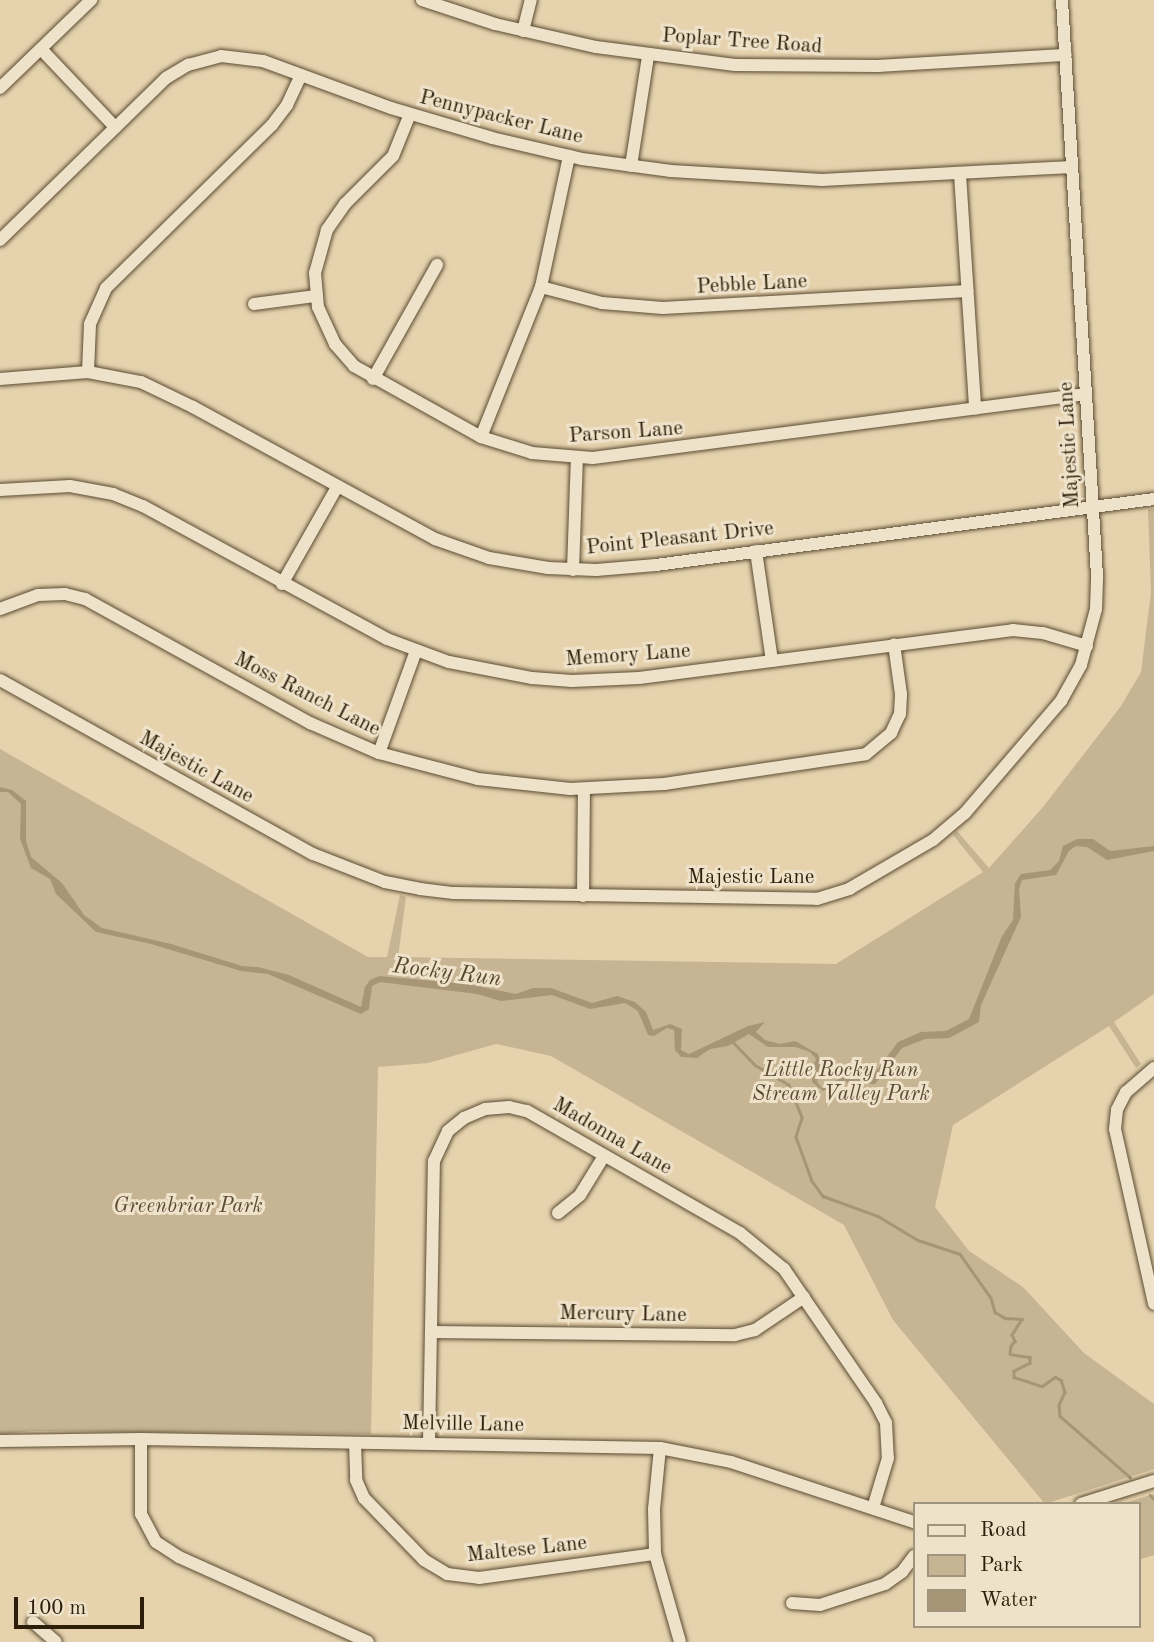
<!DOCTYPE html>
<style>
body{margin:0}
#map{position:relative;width:1154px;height:1642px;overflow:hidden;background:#e6d3ae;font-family:"Old Standard TT",serif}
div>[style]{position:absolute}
.green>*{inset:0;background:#c7b492}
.water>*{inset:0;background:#a79576}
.stream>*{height:2.5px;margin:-1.25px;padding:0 1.25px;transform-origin:1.25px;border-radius:1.25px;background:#a79576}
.roads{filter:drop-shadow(0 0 2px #5b4b32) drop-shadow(0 0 2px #5b4b32)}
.minor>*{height:12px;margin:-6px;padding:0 6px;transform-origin:6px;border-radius:6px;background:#efe2ca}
span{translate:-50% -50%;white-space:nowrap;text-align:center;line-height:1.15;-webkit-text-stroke:6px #efe2ca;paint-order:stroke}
.street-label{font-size:21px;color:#2d1e09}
.park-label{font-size:21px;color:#5b4b32;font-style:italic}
.water-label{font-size:23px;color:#58482f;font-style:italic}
.legend{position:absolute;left:913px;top:1502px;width:228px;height:126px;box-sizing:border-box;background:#efe2ca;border:2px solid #a1947d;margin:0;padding:9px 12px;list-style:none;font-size:21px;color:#2d1e09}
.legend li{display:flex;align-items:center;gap:14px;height:35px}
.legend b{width:35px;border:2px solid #a1947d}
.scale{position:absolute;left:14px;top:1597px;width:130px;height:32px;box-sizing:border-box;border:4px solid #2d1e09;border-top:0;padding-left:9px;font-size:21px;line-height:24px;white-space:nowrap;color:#2d1e09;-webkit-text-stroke:5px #efe2ca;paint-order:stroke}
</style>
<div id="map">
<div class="green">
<i style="clip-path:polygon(1148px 509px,1154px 509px,1154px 994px,1114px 1022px,1141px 1064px,1136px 1068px,1109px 1026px,953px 1125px,935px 1207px,969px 1251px,1023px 1287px,1084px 1353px,1154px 1404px,1154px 1469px,1045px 1504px,893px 1320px,844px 1225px,551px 1056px,496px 1044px,428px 1063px,378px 1067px,371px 1434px,33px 1431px,0 1434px,0 749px,368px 957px,387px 957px,400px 895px,406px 897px,398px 957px,836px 964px,983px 872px,953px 835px,957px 831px,989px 868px,1043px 807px,1121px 706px,1141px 672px,1151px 592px)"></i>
<i style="clip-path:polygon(1154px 1494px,1154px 1555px,1138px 1560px,1138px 1504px,1121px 1504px)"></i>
</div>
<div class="water">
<i style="clip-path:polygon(0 787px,12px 790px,26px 801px,26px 841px,31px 857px,62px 883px,84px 915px,102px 928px,171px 944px,242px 966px,258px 967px,289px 975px,361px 1007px,365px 987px,370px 980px,379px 976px,467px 984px,516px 994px,533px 988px,551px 988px,592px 1003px,617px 996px,635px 1002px,646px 1012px,653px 1030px,670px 1024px,682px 1029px,681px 1050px,689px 1054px,748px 1026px,765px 1022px,756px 1032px,765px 1040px,780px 1044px,795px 1041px,818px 1054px,820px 1063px,817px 1082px,822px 1088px,842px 1077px,870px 1079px,898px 1042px,921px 1032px,946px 1031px,969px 1019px,1002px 936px,1013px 920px,1015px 883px,1021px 874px,1050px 870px,1059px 861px,1063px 846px,1077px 839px,1093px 839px,1110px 851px,1154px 846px,1154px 851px,1107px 860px,1087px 847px,1076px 846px,1069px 851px,1056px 875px,1022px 880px,1019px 889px,1021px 917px,981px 1005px,979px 1022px,949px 1038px,925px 1039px,902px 1048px,875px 1084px,842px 1082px,823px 1091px,812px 1082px,813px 1060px,814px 1065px,816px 1059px,810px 1052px,795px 1047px,768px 1047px,749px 1034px,728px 1046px,710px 1049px,697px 1058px,681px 1057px,675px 1050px,674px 1030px,667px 1028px,654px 1036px,648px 1035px,638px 1011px,625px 1003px,590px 1009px,552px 995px,501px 1001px,477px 994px,380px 982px,372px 986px,369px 1009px,361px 1014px,268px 974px,241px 971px,151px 944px,96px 932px,56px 894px,50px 879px,31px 868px,20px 839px,21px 804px,8px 792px,0 792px)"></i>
</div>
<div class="stream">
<i style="left:732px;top:1041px;width:33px;rotate:46deg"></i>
<i style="left:755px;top:1065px;width:39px;rotate:30deg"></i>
<i style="left:789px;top:1085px;width:35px;rotate:68deg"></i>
<i style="left:802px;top:1118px;width:20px;rotate:108deg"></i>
<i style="left:796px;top:1137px;width:47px;rotate:70deg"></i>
<i style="left:812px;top:1181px;width:19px;rotate:54deg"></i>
<i style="left:823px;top:1196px;width:59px;rotate:20deg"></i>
<i style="left:878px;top:1216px;width:47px;rotate:31deg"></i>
<i style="left:918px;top:1240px;width:44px;rotate:18.4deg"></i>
<i style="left:960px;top:1254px;width:54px;rotate:54.8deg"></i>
<i style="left:991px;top:1298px;width:15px;rotate:74deg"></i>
<i style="left:995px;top:1312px;width:12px;rotate:31deg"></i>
<i style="left:1005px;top:1318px;width:17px;rotate:3deg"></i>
<i style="left:1022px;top:1319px;width:19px;rotate:122deg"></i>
<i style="left:1012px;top:1335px;width:7px;rotate:63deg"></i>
<i style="left:1015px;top:1341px;width:6px;rotate:129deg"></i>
<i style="left:1011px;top:1346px;width:8px;rotate:97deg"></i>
<i style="left:1010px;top:1354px;width:20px;rotate:9deg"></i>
<i style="left:1030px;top:1357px;width:6px;rotate:90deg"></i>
<i style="left:1030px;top:1363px;width:18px;rotate:153deg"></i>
<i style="left:1014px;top:1371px;width:6px;rotate:90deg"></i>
<i style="left:1014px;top:1377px;width:29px;rotate:18deg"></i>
<i style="left:1042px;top:1386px;width:16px;rotate:-35deg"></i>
<i style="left:1055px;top:1377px;width:7px;rotate:27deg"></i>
<i style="left:1061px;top:1380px;width:13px;rotate:72deg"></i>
<i style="left:1065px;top:1392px;width:14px;rotate:115deg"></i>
<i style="left:1059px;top:1405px;width:11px;rotate:85deg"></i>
<i style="left:1060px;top:1416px;width:93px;rotate:41.1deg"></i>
<i style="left:1150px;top:1495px;width:6px;rotate:45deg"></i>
</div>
<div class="roads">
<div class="minor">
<i style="left:422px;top:0;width:77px;rotate:18.2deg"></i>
<i style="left:495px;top:24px;width:104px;rotate:12.8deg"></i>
<i style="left:596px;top:47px;width:140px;rotate:7.4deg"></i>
<i style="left:735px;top:65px;width:144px;rotate:0.4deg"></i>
<i style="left:879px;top:66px;width:187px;rotate:-3.4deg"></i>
<i style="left:523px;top:31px;width:32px;rotate:-76deg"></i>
<i style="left:41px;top:49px;width:108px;rotate:46.5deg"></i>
<i style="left:0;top:88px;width:127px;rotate:-44deg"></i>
<i style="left:410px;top:114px;width:45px;rotate:112deg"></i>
<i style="left:393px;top:156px;width:68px;rotate:135deg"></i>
<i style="left:345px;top:204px;width:32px;rotate:125deg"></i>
<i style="left:327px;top:230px;width:45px;rotate:105.6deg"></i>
<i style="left:315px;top:273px;width:34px;rotate:85deg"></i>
<i style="left:318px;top:307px;width:41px;rotate:65.3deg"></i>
<i style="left:335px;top:344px;width:29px;rotate:49deg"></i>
<i style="left:354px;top:366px;width:145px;rotate:29.2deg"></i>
<i style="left:481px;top:437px;width:53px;rotate:17.4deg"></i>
<i style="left:532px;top:453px;width:61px;rotate:4.7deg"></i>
<i style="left:593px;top:458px;width:497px;rotate:-7.4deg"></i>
<i style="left:631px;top:166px;width:111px;rotate:-81.2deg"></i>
<i style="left:960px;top:174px;width:235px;rotate:86.3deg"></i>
<i style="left:0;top:240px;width:232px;rotate:-44.3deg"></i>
<i style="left:166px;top:78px;width:26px;rotate:-31deg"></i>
<i style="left:188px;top:65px;width:34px;rotate:-15deg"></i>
<i style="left:221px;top:56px;width:42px;rotate:6.8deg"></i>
<i style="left:263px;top:61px;width:136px;rotate:20.2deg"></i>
<i style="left:391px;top:108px;width:105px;rotate:16.5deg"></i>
<i style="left:492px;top:138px;width:92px;rotate:13.1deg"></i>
<i style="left:582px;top:159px;width:90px;rotate:7.7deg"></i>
<i style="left:671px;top:171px;width:151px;rotate:3.4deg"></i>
<i style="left:822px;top:180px;width:250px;rotate:-3deg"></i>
<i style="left:541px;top:287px;width:63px;rotate:14.7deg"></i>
<i style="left:602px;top:303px;width:61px;rotate:4.7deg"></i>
<i style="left:663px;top:308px;width:305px;rotate:-3.2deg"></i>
<i style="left:254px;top:304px;width:63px;rotate:-7.4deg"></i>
<i style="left:88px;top:372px;width:48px;rotate:-87.6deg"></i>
<i style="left:90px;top:324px;width:39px;rotate:-66deg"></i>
<i style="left:106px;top:288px;width:233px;rotate:-44.5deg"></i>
<i style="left:272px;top:125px;width:25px;rotate:-53deg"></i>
<i style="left:287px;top:105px;width:33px;rotate:-65deg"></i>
<i style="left:0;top:379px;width:88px;rotate:-4.5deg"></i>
<i style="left:88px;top:372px;width:54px;rotate:10.7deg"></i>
<i style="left:141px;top:382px;width:58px;rotate:25.7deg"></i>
<i style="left:193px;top:407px;width:276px;rotate:28.6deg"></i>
<i style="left:435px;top:539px;width:57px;rotate:19.4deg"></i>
<i style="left:489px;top:558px;width:60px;rotate:9.6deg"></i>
<i style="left:548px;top:568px;width:48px;rotate:2.4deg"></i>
<i style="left:596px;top:570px;width:60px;rotate:-4.8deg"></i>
<i style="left:656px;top:565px;width:502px;rotate:-7.55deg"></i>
<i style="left:373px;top:379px;width:131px;rotate:-60.7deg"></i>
<i style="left:481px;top:437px;width:162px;rotate:-68.2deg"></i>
<i style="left:541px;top:287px;width:134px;rotate:-77.9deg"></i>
<i style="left:0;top:490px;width:70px;rotate:-3.3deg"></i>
<i style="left:70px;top:486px;width:44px;rotate:10.5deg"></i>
<i style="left:113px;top:494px;width:32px;rotate:22deg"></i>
<i style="left:143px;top:506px;width:278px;rotate:28.6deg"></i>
<i style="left:387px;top:639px;width:66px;rotate:20.4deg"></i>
<i style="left:449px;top:662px;width:85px;rotate:10.9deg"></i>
<i style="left:532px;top:678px;width:40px;rotate:4.3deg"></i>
<i style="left:572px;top:681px;width:67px;rotate:-2.6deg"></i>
<i style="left:639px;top:678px;width:377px;rotate:-7.3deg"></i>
<i style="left:1013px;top:630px;width:30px;rotate:6deg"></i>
<i style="left:1043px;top:633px;width:46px;rotate:16.5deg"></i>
<i style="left:756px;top:551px;width:111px;rotate:81.7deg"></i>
<i style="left:573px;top:570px;width:112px;rotate:-88deg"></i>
<i style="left:282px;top:584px;width:112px;rotate:-60.4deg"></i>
<i style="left:0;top:609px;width:40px;rotate:-20.2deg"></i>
<i style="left:38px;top:595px;width:27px;rotate:-2deg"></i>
<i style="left:65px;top:594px;width:21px;rotate:14deg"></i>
<i style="left:85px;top:599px;width:257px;rotate:28.9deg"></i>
<i style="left:310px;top:723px;width:75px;rotate:23.5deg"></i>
<i style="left:379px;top:753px;width:102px;rotate:14.7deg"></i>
<i style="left:478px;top:779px;width:93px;rotate:6.2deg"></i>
<i style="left:570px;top:789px;width:94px;rotate:-3deg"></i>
<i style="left:664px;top:784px;width:204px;rotate:-8.4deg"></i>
<i style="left:866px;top:754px;width:33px;rotate:-40deg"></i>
<i style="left:891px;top:733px;width:21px;rotate:-65deg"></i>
<i style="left:900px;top:714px;width:20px;rotate:-87deg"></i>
<i style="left:901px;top:694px;width:50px;rotate:-98deg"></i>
<i style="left:0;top:680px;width:358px;rotate:29.1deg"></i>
<i style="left:313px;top:854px;width:77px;rotate:21.3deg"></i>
<i style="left:385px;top:882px;width:36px;rotate:11deg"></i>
<i style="left:420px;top:889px;width:34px;rotate:7deg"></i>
<i style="left:454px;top:893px;width:363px;rotate:0.9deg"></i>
<i style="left:817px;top:899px;width:34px;rotate:-17deg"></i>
<i style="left:849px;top:889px;width:97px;rotate:-30.3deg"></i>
<i style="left:933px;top:840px;width:42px;rotate:-40.2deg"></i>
<i style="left:965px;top:813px;width:148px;rotate:-49.4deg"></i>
<i style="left:1061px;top:701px;width:41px;rotate:-60.9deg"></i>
<i style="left:1081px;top:665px;width:58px;rotate:-75deg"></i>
<i style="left:1096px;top:609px;width:33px;rotate:-88deg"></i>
<i style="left:1097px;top:576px;width:577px;rotate:-93.48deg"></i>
<i style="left:379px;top:753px;width:109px;rotate:-70.1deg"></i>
<i style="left:583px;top:896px;width:106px;rotate:-89.5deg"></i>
<i style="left:1154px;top:1068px;width:37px;rotate:139deg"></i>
<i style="left:1126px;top:1092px;width:20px;rotate:117deg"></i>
<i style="left:1117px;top:1110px;width:19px;rotate:96deg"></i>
<i style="left:1115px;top:1129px;width:179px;rotate:77.4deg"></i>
<i style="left:558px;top:1213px;width:28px;rotate:-39deg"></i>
<i style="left:580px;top:1195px;width:46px;rotate:-58.4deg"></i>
<i style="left:431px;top:1332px;width:304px;rotate:0.6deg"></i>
<i style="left:735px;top:1335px;width:21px;rotate:-14deg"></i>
<i style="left:755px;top:1330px;width:59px;rotate:-34deg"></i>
<i style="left:141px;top:1439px;width:75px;rotate:90deg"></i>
<i style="left:141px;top:1514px;width:32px;rotate:62deg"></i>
<i style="left:156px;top:1542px;width:27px;rotate:33deg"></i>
<i style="left:179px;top:1557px;width:207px;rotate:24.2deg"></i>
<i style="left:0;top:1441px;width:141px;rotate:-0.8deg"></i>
<i style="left:141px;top:1439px;width:519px;rotate:0.99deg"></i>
<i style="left:660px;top:1448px;width:72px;rotate:11.2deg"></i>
<i style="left:731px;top:1462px;width:193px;rotate:18.2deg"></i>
<i style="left:355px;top:1443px;width:37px;rotate:88deg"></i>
<i style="left:356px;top:1480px;width:20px;rotate:66deg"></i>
<i style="left:364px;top:1498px;width:86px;rotate:45.9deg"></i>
<i style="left:424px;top:1560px;width:27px;rotate:31deg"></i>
<i style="left:447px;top:1574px;width:32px;rotate:7deg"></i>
<i style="left:479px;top:1578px;width:178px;rotate:-7.8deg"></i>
<i style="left:429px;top:1443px;width:282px;rotate:-89deg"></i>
<i style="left:434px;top:1161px;width:33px;rotate:-65deg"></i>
<i style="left:448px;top:1131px;width:21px;rotate:-39deg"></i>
<i style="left:464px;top:1118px;width:23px;rotate:-23deg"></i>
<i style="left:485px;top:1109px;width:24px;rotate:-5deg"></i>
<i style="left:509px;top:1107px;width:18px;rotate:13deg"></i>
<i style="left:527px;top:1111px;width:245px;rotate:29.8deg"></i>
<i style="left:740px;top:1233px;width:57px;rotate:39.3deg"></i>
<i style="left:784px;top:1269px;width:163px;rotate:55.5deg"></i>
<i style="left:876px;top:1403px;width:22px;rotate:63deg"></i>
<i style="left:886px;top:1423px;width:35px;rotate:87deg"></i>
<i style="left:888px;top:1458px;width:52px;rotate:106.7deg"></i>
<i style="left:660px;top:1448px;width:61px;rotate:95.6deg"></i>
<i style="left:654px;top:1509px;width:45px;rotate:88.7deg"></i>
<i style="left:655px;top:1554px;width:91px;rotate:74.1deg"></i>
<i style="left:1081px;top:1504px;width:77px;rotate:-17.5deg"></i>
<i style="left:792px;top:1603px;width:28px;rotate:4deg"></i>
<i style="left:820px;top:1605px;width:68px;rotate:-17.9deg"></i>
<i style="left:885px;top:1584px;width:21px;rotate:-35deg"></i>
<i style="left:902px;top:1572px;width:20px;rotate:-53deg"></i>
<i style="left:33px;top:1622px;width:30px;rotate:41deg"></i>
</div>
</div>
<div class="street-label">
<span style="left:742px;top:42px;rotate:4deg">Poplar Tree Road</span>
<span style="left:501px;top:118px;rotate:14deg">Pennypacker Lane</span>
<span style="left:752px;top:285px;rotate:-3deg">Pebble Lane</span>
<span style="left:626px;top:433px;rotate:-4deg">Parson Lane</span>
<span style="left:1070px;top:445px;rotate:-93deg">Majestic Lane</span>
<span style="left:680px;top:539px;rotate:-6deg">Point Pleasant Drive</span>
<span style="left:628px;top:656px;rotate:-4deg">Memory Lane</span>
<span style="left:307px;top:695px;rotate:27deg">Moss Ranch Lane</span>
<span style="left:196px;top:768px;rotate:29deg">Majestic Lane</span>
<span style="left:751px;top:878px">Majestic Lane</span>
<span style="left:612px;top:1137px;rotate:30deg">Madonna Lane</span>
<span style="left:623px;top:1315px;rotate:1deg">Mercury Lane</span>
<span style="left:463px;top:1425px;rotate:1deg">Melville Lane</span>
<span style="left:527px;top:1550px;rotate:-6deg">Maltese Lane</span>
</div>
<div class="park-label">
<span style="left:841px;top:1083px">Little Rocky Run<br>Stream Valley Park</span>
<span style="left:188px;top:1207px">Greenbriar Park</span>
</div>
<div class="water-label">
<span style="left:447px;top:973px;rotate:7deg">Rocky Run</span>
</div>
<ul class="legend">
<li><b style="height:9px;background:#efe2ca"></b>Road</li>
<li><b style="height:19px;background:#c7b492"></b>Park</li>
<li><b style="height:19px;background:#a79576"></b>Water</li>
</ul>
<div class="scale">100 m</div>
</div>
